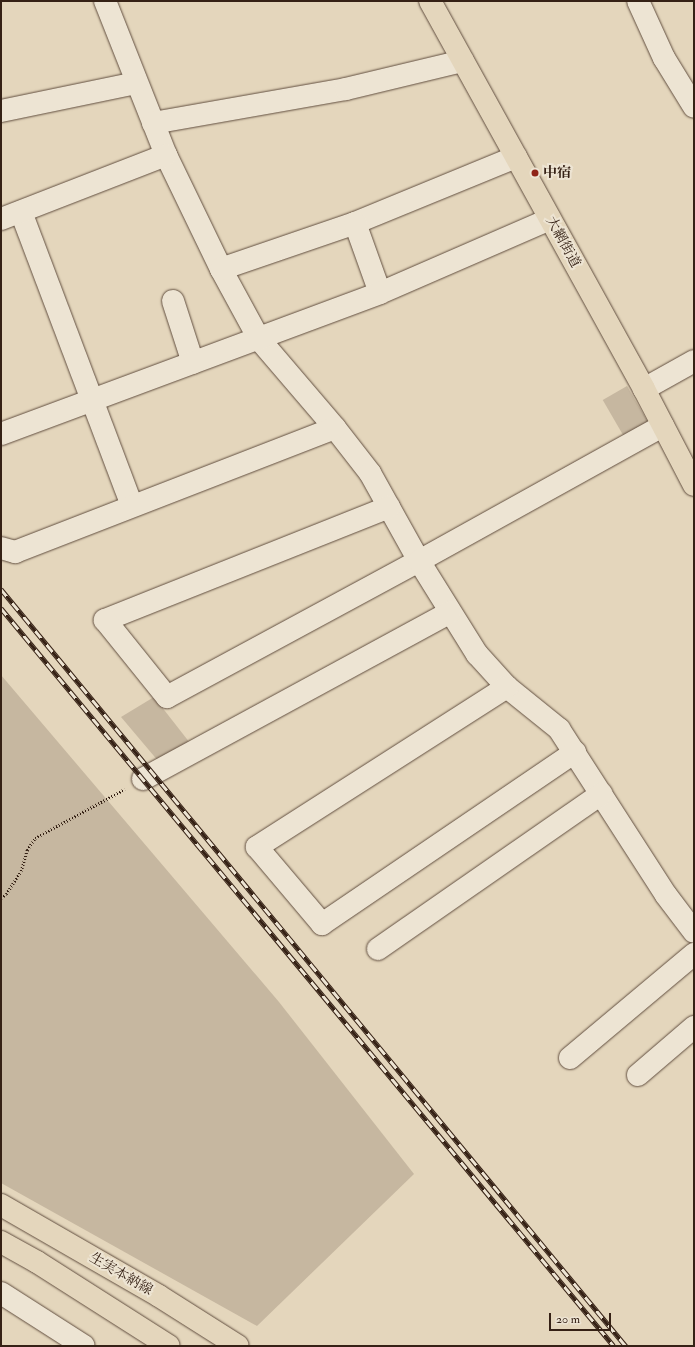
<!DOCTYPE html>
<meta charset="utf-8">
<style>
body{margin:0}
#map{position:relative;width:695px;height:1347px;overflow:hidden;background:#e4d6bc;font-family:"IM FELL Double Pica","Noto Serif JP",serif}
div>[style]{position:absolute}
.green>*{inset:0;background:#c6b7a0;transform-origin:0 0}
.path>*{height:2.5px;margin-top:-1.25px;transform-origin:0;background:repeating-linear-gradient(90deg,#352115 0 1px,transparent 0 3px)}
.roads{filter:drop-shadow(0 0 1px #614e3f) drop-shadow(0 0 1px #614e3f)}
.minor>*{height:22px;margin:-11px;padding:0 11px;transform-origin:11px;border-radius:11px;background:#ede4d3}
.major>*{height:22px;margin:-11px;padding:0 11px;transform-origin:11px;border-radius:11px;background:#e4d6bc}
.rail>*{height:4.5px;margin-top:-2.25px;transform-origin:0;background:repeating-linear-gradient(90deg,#ede4d3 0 9px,#352115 0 18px);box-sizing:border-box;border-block:1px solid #352115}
.dots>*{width:11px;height:11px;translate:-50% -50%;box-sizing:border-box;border:2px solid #ede4d3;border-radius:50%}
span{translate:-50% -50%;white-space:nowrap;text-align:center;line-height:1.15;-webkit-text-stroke:4px #ede4d3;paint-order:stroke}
.poi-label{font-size:14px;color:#352115;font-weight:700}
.left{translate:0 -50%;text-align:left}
.street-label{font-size:14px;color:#352115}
.frame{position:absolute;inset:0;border:2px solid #352115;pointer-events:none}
.scale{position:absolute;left:549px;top:1313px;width:62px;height:18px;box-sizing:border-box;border:2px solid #352115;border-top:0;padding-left:5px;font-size:12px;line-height:14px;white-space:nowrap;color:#352115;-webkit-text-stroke:3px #ede4d3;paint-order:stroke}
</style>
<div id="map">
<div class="green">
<i style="left:627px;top:386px;width:42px;height:28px;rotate:60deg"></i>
<i style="clip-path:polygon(1px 675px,279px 1002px,414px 1174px,257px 1326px,1px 1183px)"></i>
<i style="clip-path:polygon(154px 697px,190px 743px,159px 762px,121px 717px)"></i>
</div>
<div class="path">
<i style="left:1px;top:898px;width:6px;rotate:-39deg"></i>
<i style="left:6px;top:894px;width:27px;rotate:-57deg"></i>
<i style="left:21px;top:871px;width:22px;rotate:-74deg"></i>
<i style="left:27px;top:850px;width:14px;rotate:-56deg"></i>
<i style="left:35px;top:838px;width:102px;rotate:-28.6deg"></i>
</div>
<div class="roads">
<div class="minor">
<i style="left:105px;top:1px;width:166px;rotate:68.4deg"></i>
<i style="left:166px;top:155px;width:127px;rotate:64.2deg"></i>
<i style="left:221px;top:269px;width:80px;rotate:61.5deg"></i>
<i style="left:259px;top:339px;width:117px;rotate:49.5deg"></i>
<i style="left:335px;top:428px;width:57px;rotate:52.1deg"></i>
<i style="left:370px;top:473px;width:101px;rotate:60.9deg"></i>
<i style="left:419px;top:561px;width:110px;rotate:58.1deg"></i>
<i style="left:477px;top:654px;width:45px;rotate:47.7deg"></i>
<i style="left:507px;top:687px;width:67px;rotate:38.9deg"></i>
<i style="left:559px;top:729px;width:197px;rotate:57.2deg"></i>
<i style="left:666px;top:895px;width:46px;rotate:52.9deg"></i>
<i style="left:638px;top:1px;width:63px;rotate:65.5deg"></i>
<i style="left:664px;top:58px;width:57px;rotate:58.5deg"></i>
<i style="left:1px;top:111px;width:138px;rotate:-11.7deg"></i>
<i style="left:153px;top:123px;width:196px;rotate:-10deg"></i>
<i style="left:346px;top:89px;width:120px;rotate:-13.5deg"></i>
<i style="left:21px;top:212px;width:313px;rotate:69.3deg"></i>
<i style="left:1px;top:219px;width:177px;rotate:-21.2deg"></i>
<i style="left:355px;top:223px;width:174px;rotate:-22.3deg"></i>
<i style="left:221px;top:269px;width:142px;rotate:-18.9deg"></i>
<i style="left:355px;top:223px;width:74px;rotate:70.3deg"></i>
<i style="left:173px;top:301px;width:65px;rotate:72.1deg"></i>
<i style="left:644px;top:389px;width:57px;rotate:-29.2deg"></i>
<i style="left:1px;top:434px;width:404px;rotate:-20.4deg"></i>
<i style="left:380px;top:293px;width:185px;rotate:-23.5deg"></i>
<i style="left:389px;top:507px;width:306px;rotate:158.3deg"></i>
<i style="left:105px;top:620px;width:99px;rotate:51.2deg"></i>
<i style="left:167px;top:697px;width:286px;rotate:-28.4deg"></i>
<i style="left:419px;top:561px;width:279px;rotate:-29deg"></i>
<i style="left:1px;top:548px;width:15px;rotate:16deg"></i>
<i style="left:15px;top:552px;width:343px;rotate:-21.2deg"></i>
<i style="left:507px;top:687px;width:297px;rotate:147.4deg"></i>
<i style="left:257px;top:847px;width:101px;rotate:49.8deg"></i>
<i style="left:322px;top:924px;width:306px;rotate:-34.2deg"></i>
<i style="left:143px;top:779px;width:349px;rotate:-28.5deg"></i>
<i style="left:378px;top:949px;width:272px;rotate:-34.8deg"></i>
<i style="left:570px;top:1058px;width:162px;rotate:-40deg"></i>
<i style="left:638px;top:1075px;width:74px;rotate:-40.6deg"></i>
<i style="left:1px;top:1293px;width:98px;rotate:32.6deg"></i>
</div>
<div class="major">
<i style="left:430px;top:1px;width:443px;rotate:61.1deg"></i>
<i style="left:644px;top:389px;width:108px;rotate:62.5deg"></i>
<i style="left:1px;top:1205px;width:182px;rotate:29.9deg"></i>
<i style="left:159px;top:1296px;width:93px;rotate:32.3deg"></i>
<i style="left:1px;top:1242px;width:41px;rotate:29.1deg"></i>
<i style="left:37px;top:1262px;width:156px;rotate:32.5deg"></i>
</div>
</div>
<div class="rail">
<i style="left:1px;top:589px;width:982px;rotate:50.46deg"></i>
<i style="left:1px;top:608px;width:959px;rotate:50.29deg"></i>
</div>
<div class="dots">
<i style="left:535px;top:173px;background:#8f2418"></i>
</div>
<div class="poi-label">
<span class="left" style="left:543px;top:173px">中宿</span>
</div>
<div class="street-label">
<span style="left:563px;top:242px;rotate:61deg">大網街道</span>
<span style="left:121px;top:1274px;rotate:30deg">生実本納線</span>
</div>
<div class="frame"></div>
<div class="scale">20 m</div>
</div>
